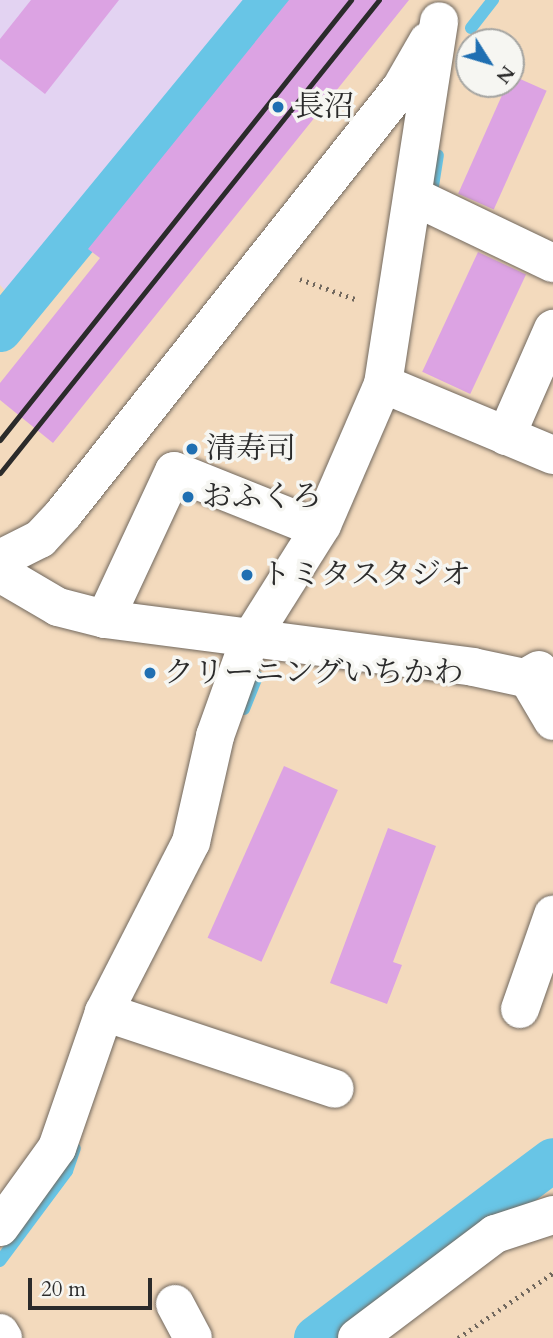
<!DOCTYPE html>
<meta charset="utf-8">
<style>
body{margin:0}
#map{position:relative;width:553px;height:1338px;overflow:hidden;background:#f3dabd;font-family:Cardo,"Noto Serif JP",serif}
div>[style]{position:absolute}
.built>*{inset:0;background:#e3d3f2}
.stream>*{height:12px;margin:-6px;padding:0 6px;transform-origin:6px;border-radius:6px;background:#68c5e6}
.canal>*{height:44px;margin:-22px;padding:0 22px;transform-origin:22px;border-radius:22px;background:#68c5e6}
.building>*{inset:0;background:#dca3e3;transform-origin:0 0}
.path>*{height:4.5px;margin-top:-2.25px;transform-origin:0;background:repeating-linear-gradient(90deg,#71685e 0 2px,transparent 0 7px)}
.roads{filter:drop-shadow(0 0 2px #71685e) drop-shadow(0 0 2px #71685e)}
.minor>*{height:38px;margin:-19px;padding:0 19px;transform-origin:19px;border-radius:19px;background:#fff}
.rail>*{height:5px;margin:-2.5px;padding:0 2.5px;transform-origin:2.5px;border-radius:2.5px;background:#2b2b2b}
.dots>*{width:19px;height:19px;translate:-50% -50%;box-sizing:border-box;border:4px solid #f6f6f2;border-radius:50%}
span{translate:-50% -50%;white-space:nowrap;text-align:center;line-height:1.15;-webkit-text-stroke:7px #f6f6f2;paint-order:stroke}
.poi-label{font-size:30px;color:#2b2b2b}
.left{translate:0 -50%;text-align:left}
.north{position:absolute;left:455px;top:28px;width:70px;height:70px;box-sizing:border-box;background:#f6f6f2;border:2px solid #a5a5a2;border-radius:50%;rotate:127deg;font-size:19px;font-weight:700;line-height:28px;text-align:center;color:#2b2b2b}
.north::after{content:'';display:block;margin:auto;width:24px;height:32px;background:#1f6fb2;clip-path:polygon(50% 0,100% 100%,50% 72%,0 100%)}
.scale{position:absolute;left:28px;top:1278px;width:124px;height:32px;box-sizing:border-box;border:4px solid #2b2b2b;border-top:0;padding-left:9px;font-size:21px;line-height:24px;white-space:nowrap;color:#2b2b2b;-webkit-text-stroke:5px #f6f6f2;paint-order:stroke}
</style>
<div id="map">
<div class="built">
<i style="clip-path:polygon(0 0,250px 0,12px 298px,0 285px)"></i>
</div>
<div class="stream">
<i style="left:471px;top:28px;width:36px;rotate:-52deg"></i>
<i style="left:433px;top:186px;width:31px;rotate:-81deg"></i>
<i style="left:244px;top:709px;width:35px;rotate:-68deg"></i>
<i style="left:0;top:1261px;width:112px;rotate:-53.3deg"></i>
<i style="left:67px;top:1171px;width:24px;rotate:-71deg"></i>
</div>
<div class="canal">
<i style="left:0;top:330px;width:427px;rotate:-50.6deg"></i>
<i style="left:316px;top:1338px;width:296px;rotate:-36.9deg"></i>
</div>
<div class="building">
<i style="clip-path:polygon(31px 0,119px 0,45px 94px,0 59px,0 39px)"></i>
<i style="clip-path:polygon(289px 0,409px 0,53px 443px,0 400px,0 383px,100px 258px,88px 249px)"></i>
<i style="left:511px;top:75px;width:39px;height:130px;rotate:24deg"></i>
<i style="left:478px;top:252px;width:53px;height:132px;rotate:25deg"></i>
<i style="left:284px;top:766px;width:59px;height:188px;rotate:24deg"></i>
<i style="clip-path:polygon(388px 828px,436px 846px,393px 962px,402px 965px,387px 1004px,330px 983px)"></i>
</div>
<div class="path">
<i style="left:300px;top:279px;width:59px;rotate:20deg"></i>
<i style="left:458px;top:1338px;width:115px;rotate:-34.4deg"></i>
</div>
<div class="roads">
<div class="minor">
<i style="left:415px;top:197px;width:153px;rotate:25.6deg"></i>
<i style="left:383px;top:384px;width:184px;rotate:22.7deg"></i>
<i style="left:506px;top:436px;width:117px;rotate:-66.3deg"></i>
<i style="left:0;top:559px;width:45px;rotate:-26.6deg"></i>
<i style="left:40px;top:539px;width:35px;rotate:-47deg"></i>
<i style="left:64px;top:513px;width:542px;rotate:-51.59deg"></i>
<i style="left:401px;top:88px;width:54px;rotate:-60.1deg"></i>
<i style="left:0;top:573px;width:67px;rotate:30.4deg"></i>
<i style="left:58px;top:607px;width:49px;rotate:14.3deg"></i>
<i style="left:105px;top:619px;width:371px;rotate:7.4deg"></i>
<i style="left:473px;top:667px;width:82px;rotate:12deg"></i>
<i style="left:105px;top:619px;width:163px;rotate:-65deg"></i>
<i style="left:174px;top:471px;width:156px;rotate:21.8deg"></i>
<i style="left:539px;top:670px;width:14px;rotate:150deg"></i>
<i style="left:527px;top:677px;width:51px;rotate:59.4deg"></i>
<i style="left:520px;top:1009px;width:100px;rotate:-70.7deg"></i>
<i style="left:104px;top:1012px;width:243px;rotate:18.4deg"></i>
<i style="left:0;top:1227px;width:97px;rotate:-54.2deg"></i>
<i style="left:57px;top:1148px;width:144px;rotate:-70.9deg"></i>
<i style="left:104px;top:1012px;width:191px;rotate:-62.9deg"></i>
<i style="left:191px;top:842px;width:109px;rotate:-77.2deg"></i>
<i style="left:215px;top:736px;width:101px;rotate:-70.3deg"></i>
<i style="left:249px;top:641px;width:137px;rotate:-57.8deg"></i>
<i style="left:322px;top:525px;width:154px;rotate:-66.6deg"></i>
<i style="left:383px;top:384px;width:367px;rotate:-81.2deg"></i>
<i style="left:175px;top:1304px;width:38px;rotate:62deg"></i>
<i style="left:0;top:1333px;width:6px;rotate:59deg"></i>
<i style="left:357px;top:1338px;width:173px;rotate:-37deg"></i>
<i style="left:495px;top:1234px;width:61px;rotate:-18.1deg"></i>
</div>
</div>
<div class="rail">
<i style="left:0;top:440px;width:563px;rotate:-51.42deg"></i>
<i style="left:0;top:473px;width:606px;rotate:-51.3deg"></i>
</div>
<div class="dots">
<i style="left:278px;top:107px;background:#1f6fb2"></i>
<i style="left:192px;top:449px;background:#1f6fb2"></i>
<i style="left:188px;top:497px;background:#1f6fb2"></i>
<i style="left:247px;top:575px;background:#1f6fb2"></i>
<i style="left:150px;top:673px;background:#1f6fb2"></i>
</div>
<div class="poi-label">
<span class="left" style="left:294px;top:107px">長沼</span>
<span class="left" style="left:206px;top:449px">清寿司</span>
<span class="left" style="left:202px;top:497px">おふくろ</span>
<span class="left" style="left:261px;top:575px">トミタスタジオ</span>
<span class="left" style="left:164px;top:673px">クリーニングいちかわ</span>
</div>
<div class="north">N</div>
<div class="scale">20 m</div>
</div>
